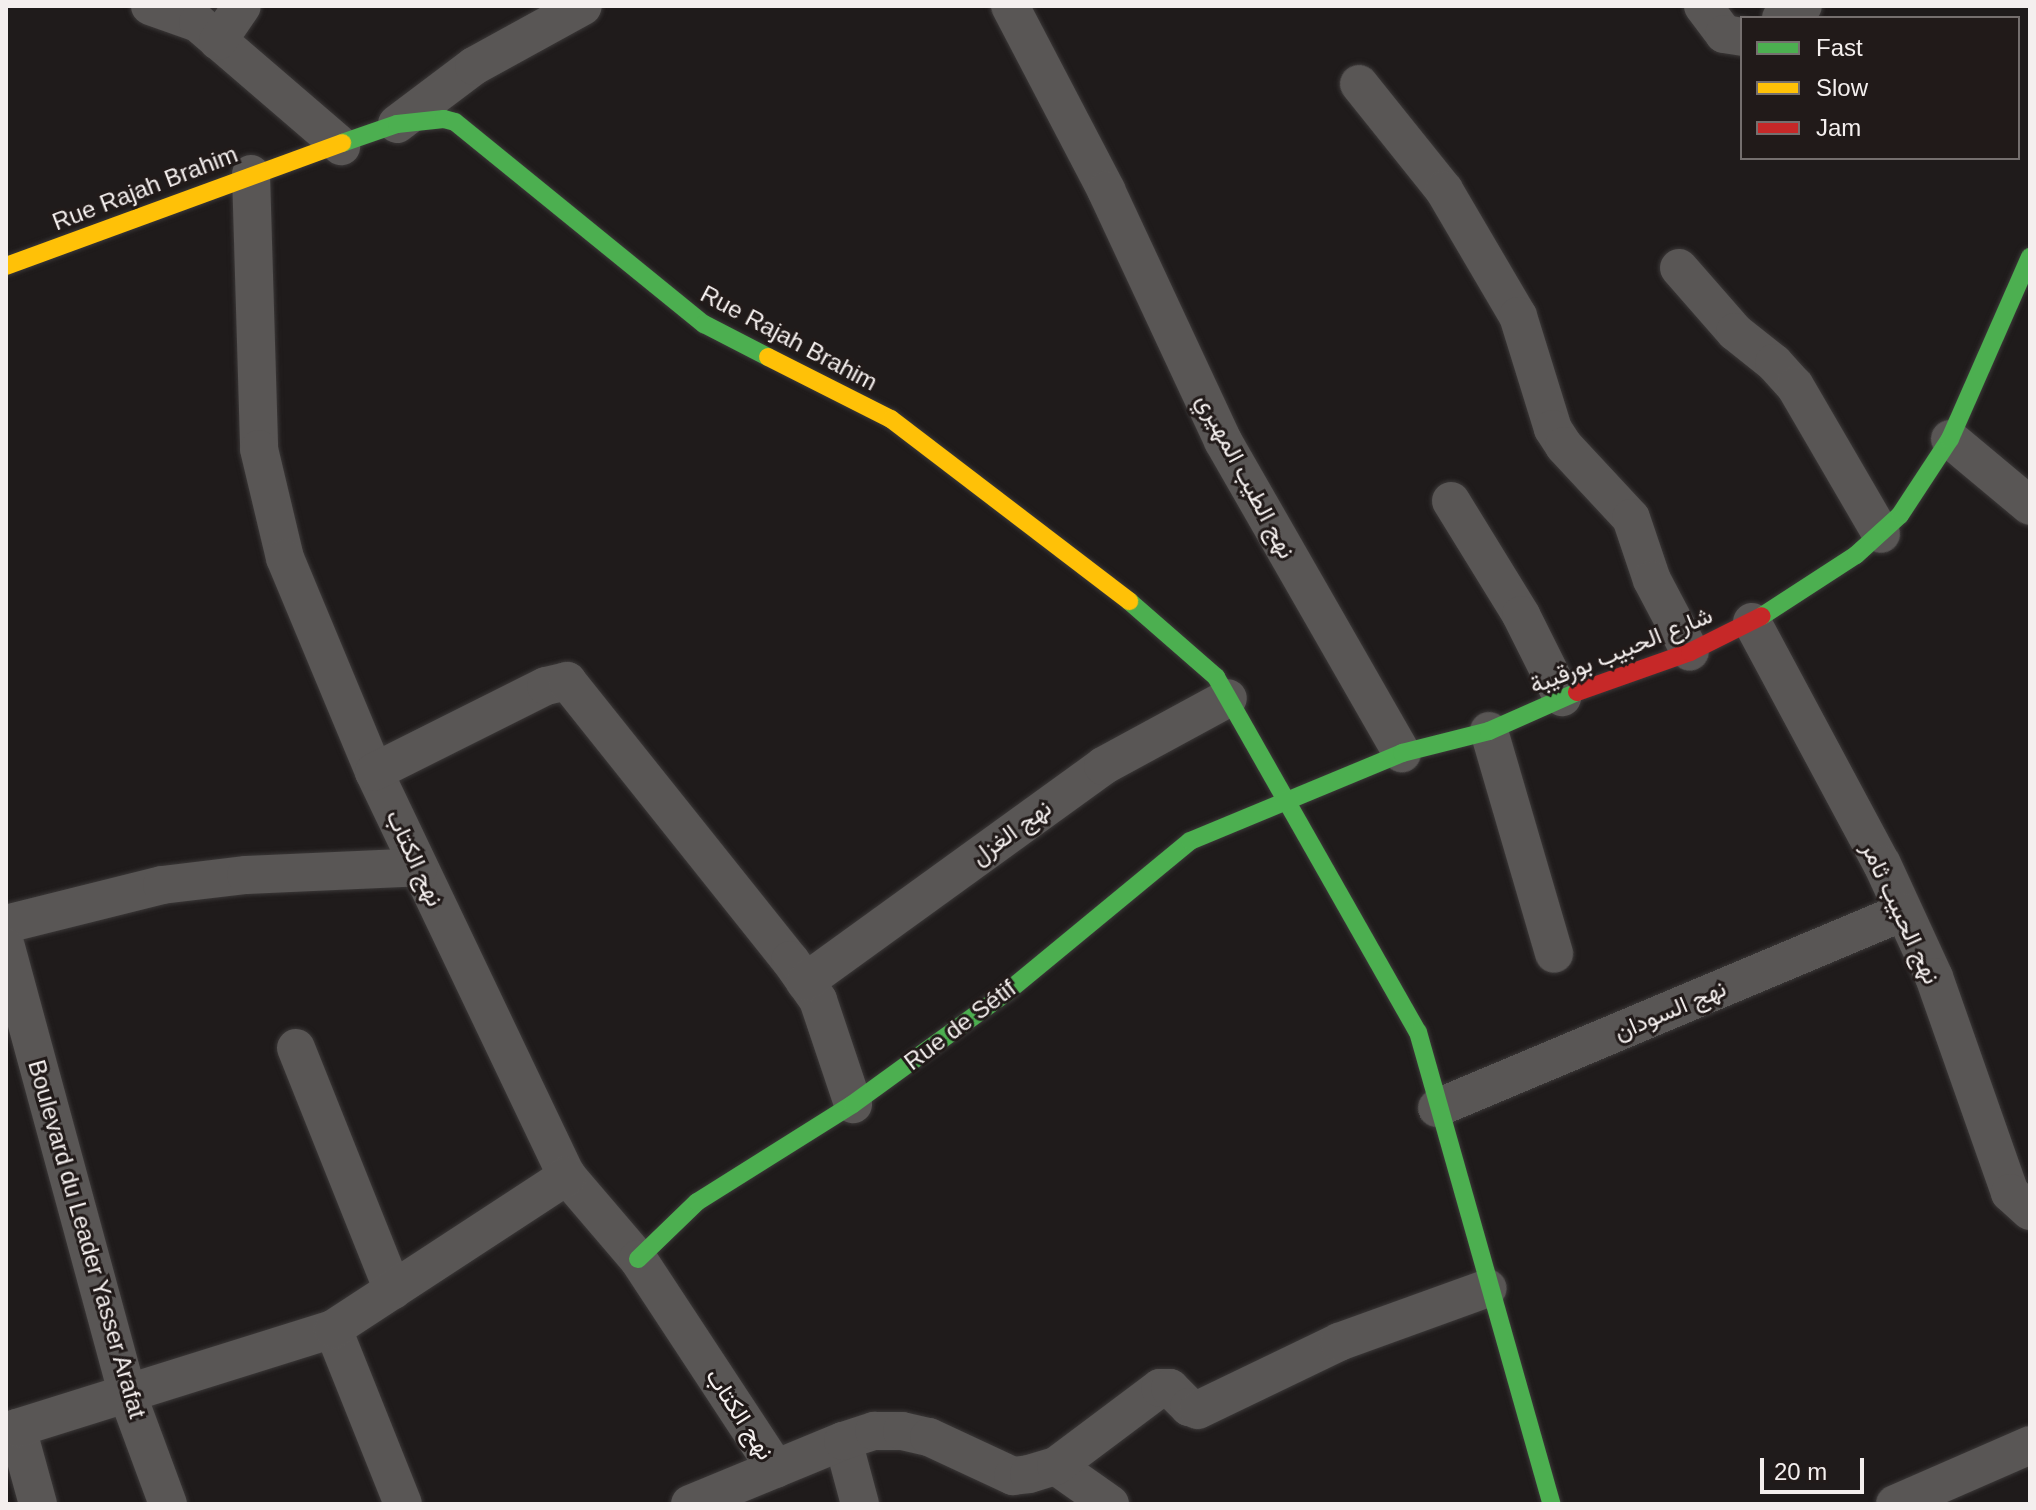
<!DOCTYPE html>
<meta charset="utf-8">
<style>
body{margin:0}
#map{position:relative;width:2036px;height:1510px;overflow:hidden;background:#1f1b1b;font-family:Helvetica,Vazirmatn,sans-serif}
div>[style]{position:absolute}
.roads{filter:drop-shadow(0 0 2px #3b3838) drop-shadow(0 0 2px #3b3838)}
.street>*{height:38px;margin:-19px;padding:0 19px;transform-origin:19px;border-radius:19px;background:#595655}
.fast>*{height:18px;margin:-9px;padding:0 9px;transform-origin:9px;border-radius:9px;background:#4caf50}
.slow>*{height:18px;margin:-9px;padding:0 9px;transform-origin:9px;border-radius:9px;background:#ffc107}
.jam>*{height:18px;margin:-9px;padding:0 9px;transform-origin:9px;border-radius:9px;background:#c62828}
span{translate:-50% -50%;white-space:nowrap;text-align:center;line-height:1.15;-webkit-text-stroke:6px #211a19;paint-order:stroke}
.street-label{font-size:24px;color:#f4efee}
.frame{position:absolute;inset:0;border:8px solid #f4efee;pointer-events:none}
.legend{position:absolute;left:1740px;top:16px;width:280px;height:144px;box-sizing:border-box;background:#211a19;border:2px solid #756f6e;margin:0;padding:10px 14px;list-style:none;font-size:24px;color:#f4efee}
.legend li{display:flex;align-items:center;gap:16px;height:40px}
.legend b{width:40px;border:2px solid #756f6e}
.scale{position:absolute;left:1760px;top:1458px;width:104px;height:36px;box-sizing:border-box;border:4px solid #f4efee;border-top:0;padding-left:10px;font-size:24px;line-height:28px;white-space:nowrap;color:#f4efee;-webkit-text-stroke:6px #211a19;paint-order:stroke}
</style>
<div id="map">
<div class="roads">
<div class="street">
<i style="left:150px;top:6px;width:51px;rotate:19.5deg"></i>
<i style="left:198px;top:23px;width:189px;rotate:40.7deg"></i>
<i style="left:1010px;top:6px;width:208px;rotate:62.4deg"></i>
<i style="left:1106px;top:190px;width:277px;rotate:65deg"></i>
<i style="left:1223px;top:441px;width:360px;rotate:60.2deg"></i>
<i style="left:1703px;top:6px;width:35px;rotate:53deg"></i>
<i style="left:1724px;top:34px;width:18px;rotate:9deg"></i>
<i style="left:1781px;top:18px;width:25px;rotate:-29deg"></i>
<i style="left:218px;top:41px;width:42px;rotate:-55.6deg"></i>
<i style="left:1359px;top:84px;width:136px;rotate:51.3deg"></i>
<i style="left:1444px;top:190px;width:146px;rotate:59.6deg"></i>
<i style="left:1518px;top:316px;width:118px;rotate:72.8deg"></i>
<i style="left:1553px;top:429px;width:20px;rotate:57deg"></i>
<i style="left:1564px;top:446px;width:98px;rotate:47.1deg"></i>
<i style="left:1631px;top:518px;width:65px;rotate:71.3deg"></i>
<i style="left:1652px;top:580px;width:81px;rotate:62.2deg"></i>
<i style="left:397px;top:124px;width:96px;rotate:-37deg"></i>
<i style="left:474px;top:66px;width:124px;rotate:-28.8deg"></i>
<i style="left:251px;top:174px;width:275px;rotate:88.3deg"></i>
<i style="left:259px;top:449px;width:112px;rotate:76.6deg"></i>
<i style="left:285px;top:558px;width:232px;rotate:67.4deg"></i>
<i style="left:374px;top:772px;width:448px;rotate:64.5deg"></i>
<i style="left:567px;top:1176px;width:109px;rotate:49.5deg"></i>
<i style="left:638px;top:1259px;width:251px;rotate:56.7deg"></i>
<i style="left:1679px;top:268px;width:85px;rotate:48.8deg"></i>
<i style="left:1735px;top:332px;width:50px;rotate:38.5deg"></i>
<i style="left:1774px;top:363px;width:31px;rotate:48deg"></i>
<i style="left:1795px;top:386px;width:171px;rotate:59.8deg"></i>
<i style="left:1950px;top:439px;width:104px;rotate:39.9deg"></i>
<i style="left:1451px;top:501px;width:134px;rotate:58.4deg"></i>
<i style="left:1521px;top:615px;width:92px;rotate:63.4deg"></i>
<i style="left:1752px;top:622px;width:275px;rotate:61.8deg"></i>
<i style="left:1882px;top:864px;width:124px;rotate:65.3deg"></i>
<i style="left:1934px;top:977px;width:229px;rotate:70.6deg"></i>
<i style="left:2010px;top:1193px;width:27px;rotate:42deg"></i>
<i style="left:1489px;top:731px;width:232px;rotate:73.7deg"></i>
<i style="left:374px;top:772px;width:192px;rotate:-26.6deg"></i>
<i style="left:546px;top:686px;width:22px;rotate:-13deg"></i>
<i style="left:567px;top:681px;width:357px;rotate:51.4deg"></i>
<i style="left:790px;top:960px;width:49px;rotate:55deg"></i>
<i style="left:818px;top:1000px;width:110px;rotate:71.4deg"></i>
<i style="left:6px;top:924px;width:161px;rotate:-14deg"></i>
<i style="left:162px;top:885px;width:85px;rotate:-6.8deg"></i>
<i style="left:246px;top:875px;width:173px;rotate:-2.6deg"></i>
<i style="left:6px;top:947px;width:465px;rotate:74.8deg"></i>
<i style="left:128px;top:1396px;width:115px;rotate:69.7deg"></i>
<i style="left:805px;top:982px;width:368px;rotate:-35.9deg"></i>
<i style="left:1103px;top:766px;width:142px;rotate:-28.5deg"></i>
<i style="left:296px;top:1048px;width:261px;rotate:68.2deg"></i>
<i style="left:1437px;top:1108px;width:506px;rotate:-22.81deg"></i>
<i style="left:333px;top:1329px;width:188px;rotate:68.2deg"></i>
<i style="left:843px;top:1441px;width:65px;rotate:74.9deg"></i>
<i style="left:1056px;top:1466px;width:66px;rotate:35.1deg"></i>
<i style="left:38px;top:1504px;width:79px;rotate:-105.4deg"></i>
<i style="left:17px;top:1428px;width:331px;rotate:-17.4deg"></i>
<i style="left:333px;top:1329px;width:280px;rotate:-33.2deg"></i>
<i style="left:690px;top:1504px;width:165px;rotate:-22.4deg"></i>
<i style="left:843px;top:1441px;width:33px;rotate:-18deg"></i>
<i style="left:874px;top:1431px;width:28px"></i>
<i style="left:902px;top:1431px;width:28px;rotate:13deg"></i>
<i style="left:929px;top:1437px;width:93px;rotate:24.9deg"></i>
<i style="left:1013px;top:1476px;width:16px;rotate:-7deg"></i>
<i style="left:1029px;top:1474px;width:28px;rotate:-17deg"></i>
<i style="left:1056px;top:1466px;width:130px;rotate:-36.9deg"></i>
<i style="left:1160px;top:1388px;width:10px"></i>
<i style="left:1170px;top:1388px;width:27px;rotate:45deg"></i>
<i style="left:1189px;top:1407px;width:9px;rotate:18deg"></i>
<i style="left:1198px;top:1410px;width:157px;rotate:-25.7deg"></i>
<i style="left:1339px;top:1342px;width:158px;rotate:-19.9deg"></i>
<i style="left:1895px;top:1504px;width:147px;rotate:-23.6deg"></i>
</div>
<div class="fast">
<i style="left:342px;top:143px;width:58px;rotate:-19.1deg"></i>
<i style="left:397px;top:124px;width:47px;rotate:-6.1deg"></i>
<i style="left:444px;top:119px;width:11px;rotate:15deg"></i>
<i style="left:455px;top:122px;width:321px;rotate:39.1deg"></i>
<i style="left:704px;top:324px;width:72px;rotate:27.3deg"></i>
<i style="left:1129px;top:601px;width:116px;rotate:41.1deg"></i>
<i style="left:1216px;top:677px;width:408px;rotate:60.4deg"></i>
<i style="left:1418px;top:1032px;width:491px;rotate:74.2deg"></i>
<i style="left:1762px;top:616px;width:112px;rotate:-33deg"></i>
<i style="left:1856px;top:555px;width:59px;rotate:-42.3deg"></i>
<i style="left:1900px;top:515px;width:91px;rotate:-56.7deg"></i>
<i style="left:1950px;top:439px;width:199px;rotate:-66.3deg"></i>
<i style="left:638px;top:1259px;width:82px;rotate:-44deg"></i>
<i style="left:697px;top:1202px;width:184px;rotate:-32.1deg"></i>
<i style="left:853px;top:1104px;width:190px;rotate:-36deg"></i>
<i style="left:1007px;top:992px;width:237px;rotate:-39.5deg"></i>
<i style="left:1190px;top:841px;width:230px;rotate:-22.5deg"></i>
<i style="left:1402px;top:753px;width:90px;rotate:-14.2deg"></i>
<i style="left:1489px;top:731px;width:96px;rotate:-23.9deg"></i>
</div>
<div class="slow">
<i style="left:6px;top:266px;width:358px;rotate:-20.1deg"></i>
<i style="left:768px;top:357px;width:138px;rotate:26.8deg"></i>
<i style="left:891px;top:419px;width:300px;rotate:37.4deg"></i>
</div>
<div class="jam">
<i style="left:1577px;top:692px;width:120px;rotate:-19.5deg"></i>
<i style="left:1690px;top:652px;width:80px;rotate:-26.6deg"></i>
</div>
</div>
<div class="street-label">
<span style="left:145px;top:188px;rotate:-21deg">Rue Rajah Brahim</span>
<span style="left:789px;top:338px;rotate:28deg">Rue Rajah Brahim</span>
<span style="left:1246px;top:476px;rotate:62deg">نهج الطيب المهيري</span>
<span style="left:1621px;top:650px;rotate:-22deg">شارع الحبيب بورقيبة</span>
<span style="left:1011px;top:832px;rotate:-36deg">نهج الغزل</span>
<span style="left:415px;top:858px;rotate:65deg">نهج الكتاب</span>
<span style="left:1901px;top:913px;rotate:65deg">نهج الحبيب ثامر</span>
<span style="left:1670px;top:1010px;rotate:-23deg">نهج السودان</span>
<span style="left:960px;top:1025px;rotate:-37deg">Rue de Sétif</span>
<span style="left:87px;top:1239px;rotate:74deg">Boulevard du Leader Yasser Arafat</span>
<span style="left:740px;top:1414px;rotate:57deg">نهج الكتاب</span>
</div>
<div class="frame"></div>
<ul class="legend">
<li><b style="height:10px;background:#4caf50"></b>Fast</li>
<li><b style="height:10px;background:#ffc107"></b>Slow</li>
<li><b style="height:10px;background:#c62828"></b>Jam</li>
</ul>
<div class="scale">20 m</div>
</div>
